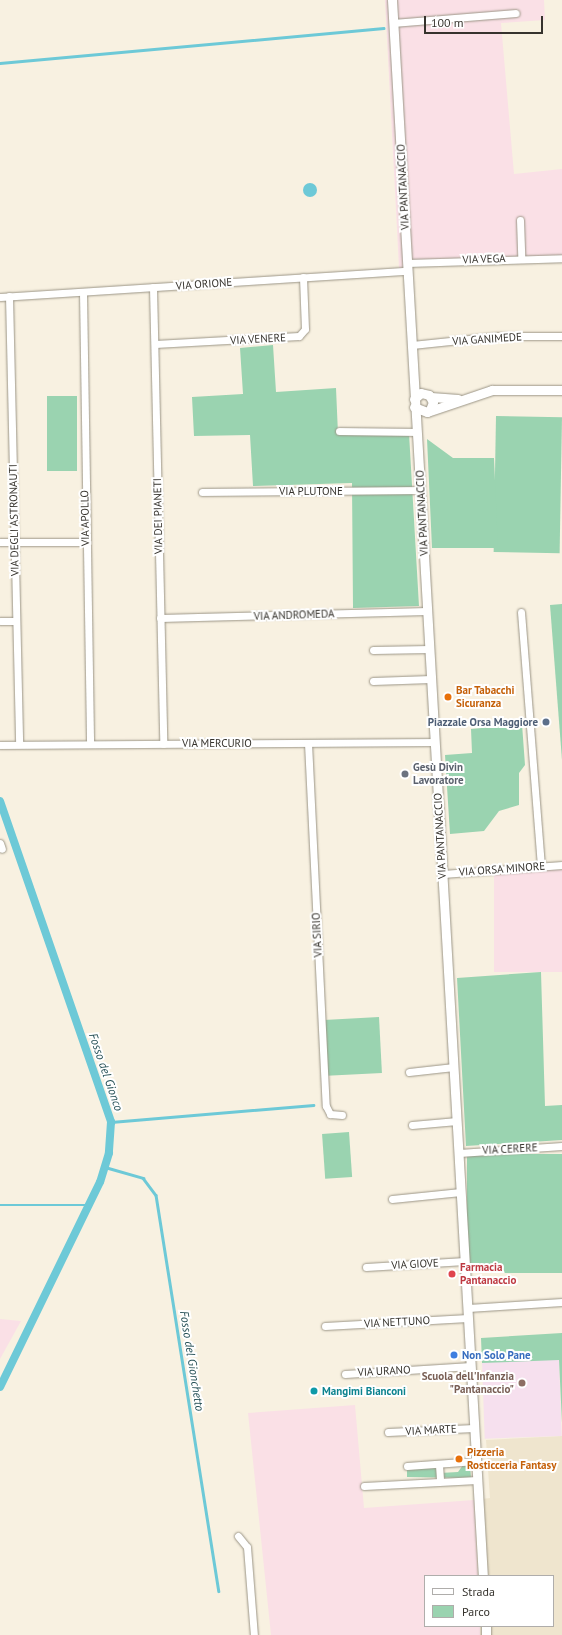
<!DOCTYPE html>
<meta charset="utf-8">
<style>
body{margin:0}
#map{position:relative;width:562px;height:1635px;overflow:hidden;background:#f8f1e1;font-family:"PT Sans",sans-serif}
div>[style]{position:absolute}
.built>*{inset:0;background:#efe5ce}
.industrial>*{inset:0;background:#fae0e6;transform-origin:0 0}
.education>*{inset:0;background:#f6e0ee;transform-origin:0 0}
.green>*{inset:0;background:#9ad3b0;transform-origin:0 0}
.water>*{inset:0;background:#6dc9d7}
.round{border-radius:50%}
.stream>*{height:2.5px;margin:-1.25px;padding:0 1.25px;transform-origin:1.25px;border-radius:1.25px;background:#6dc9d7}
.canal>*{height:8px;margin:-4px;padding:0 4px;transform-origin:4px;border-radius:4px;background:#6dc9d7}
.roads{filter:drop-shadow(0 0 1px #9b9586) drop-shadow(0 0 1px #9b9586)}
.minor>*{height:7px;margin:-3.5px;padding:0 3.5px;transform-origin:3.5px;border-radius:3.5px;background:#fff}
.tertiary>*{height:9px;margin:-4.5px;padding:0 4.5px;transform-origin:4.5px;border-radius:4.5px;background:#fff}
.dots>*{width:11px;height:11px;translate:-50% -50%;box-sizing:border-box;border:2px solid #fff;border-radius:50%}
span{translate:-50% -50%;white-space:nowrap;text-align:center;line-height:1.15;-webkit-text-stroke:4px #fff;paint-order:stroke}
.street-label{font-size:11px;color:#36332d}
.food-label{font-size:11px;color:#c56008;font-weight:700}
.left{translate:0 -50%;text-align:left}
.service-label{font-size:11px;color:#4e5e75;font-weight:700}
.right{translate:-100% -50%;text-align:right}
.worship-label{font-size:11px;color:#5b616d;font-weight:700}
.health-label{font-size:11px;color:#be3a42;font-weight:700}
.shop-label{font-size:11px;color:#366cbe;font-weight:700}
.education-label{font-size:11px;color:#785e54;font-weight:700}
.culture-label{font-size:11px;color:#0d838f;font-weight:700}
.water-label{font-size:12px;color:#285258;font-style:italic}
.legend{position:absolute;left:424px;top:1575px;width:130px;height:52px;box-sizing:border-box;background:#fff;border:1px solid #afadab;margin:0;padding:5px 7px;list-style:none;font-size:12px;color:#36332d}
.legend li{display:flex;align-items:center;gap:8px;height:20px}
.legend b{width:20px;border:1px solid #afadab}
.scale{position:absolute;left:424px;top:16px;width:119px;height:18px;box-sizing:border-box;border:2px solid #36332d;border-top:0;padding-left:5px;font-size:12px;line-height:14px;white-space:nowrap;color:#36332d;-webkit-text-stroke:3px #fff;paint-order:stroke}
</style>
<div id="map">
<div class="built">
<i style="clip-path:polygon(562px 1436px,562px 1635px,480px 1635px,480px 1626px,553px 1626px,553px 1576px,478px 1576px,474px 1500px,490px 1498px,486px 1440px)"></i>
</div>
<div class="industrial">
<i style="clip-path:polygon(385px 0,544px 0,545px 20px,501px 23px,514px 174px,562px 169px,562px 262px,498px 261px,399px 268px)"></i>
<i style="left:562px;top:870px;width:102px;height:68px;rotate:90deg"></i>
<i style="clip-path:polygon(0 1319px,21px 1321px,0 1359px)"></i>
<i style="clip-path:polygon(355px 1405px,364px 1508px,474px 1500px,478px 1576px,425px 1576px,425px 1626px,480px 1626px,480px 1635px,271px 1635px,248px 1413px)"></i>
</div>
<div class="education">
<i style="left:559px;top:1359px;width:77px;height:77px;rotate:88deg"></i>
</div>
<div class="green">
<i style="clip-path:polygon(273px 345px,276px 392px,336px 388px,338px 434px,409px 433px,419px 606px,353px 608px,352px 483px,253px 486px,250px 435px,194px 436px,192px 397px,243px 394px,240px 348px)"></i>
<i style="left:47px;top:396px;width:30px;height:75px"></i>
<i style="left:496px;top:416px;width:66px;height:136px;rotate:1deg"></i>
<i style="clip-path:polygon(427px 439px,453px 458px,494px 458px,498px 548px,432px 548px)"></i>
<i style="clip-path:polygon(562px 604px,562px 760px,550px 605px)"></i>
<i style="clip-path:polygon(522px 724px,525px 765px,519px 773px,519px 805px,499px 811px,484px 831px,450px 834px,445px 755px,472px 753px,471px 729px)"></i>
<i style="clip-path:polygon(541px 972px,545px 1106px,562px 1105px,562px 1140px,466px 1146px,457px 978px)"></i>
<i style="left:379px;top:1017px;width:56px;height:55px;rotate:87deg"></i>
<i style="left:349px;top:1132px;width:45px;height:27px;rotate:86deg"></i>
<i style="left:562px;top:1154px;width:119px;height:95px;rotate:90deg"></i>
<i style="clip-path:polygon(562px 1333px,562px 1423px,559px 1360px,482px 1363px,481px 1338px)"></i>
<i style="clip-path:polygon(463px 1465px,470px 1465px,471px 1478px,407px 1477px,407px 1469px,434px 1467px,440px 1473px,458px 1472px)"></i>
</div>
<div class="water">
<i class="round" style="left:303px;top:183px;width:14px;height:14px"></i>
</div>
<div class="stream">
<i style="left:0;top:63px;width:385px;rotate:-5.2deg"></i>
<i style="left:111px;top:1122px;width:203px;rotate:-4.8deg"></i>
<i style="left:105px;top:1167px;width:40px;rotate:16deg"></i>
<i style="left:143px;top:1178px;width:21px;rotate:53deg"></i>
<i style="left:156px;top:1195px;width:401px;rotate:81deg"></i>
<i style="left:0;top:1205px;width:89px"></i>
</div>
<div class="canal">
<i style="left:0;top:801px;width:340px;rotate:70.9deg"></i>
<i style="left:111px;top:1122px;width:31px;rotate:94deg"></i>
<i style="left:109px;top:1153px;width:30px;rotate:107deg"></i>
<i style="left:100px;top:1182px;width:228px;rotate:116deg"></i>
</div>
<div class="roads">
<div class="minor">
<i style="left:393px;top:23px;width:123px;rotate:-4.6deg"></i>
<i style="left:520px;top:220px;width:38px;rotate:88deg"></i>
<i style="left:407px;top:263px;width:155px;rotate:-1.8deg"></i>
<i style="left:153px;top:287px;width:457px;rotate:88.7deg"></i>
<i style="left:83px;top:292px;width:452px;rotate:89.1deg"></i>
<i style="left:9px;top:296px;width:448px;rotate:88.7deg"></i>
<i style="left:0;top:297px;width:408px;rotate:-3.7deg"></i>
<i style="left:155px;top:344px;width:144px;rotate:-3.2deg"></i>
<i style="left:299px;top:336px;width:9px;rotate:-49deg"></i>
<i style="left:305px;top:329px;width:52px;rotate:-92.2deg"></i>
<i style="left:412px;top:345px;width:86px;rotate:-6deg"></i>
<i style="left:498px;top:336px;width:64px"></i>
<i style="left:339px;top:431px;width:78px;rotate:0.7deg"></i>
<i style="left:202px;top:492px;width:218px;rotate:-0.5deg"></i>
<i style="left:0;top:542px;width:86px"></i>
<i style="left:521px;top:612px;width:255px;rotate:85.5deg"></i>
<i style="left:160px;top:618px;width:267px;rotate:-1.5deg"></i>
<i style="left:0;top:621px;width:16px"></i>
<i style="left:373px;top:650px;width:57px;rotate:-1deg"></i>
<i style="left:373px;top:681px;width:58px;rotate:-2deg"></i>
<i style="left:308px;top:743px;width:363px;rotate:87.2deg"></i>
<i style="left:326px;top:1106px;width:9px;rotate:63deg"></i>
<i style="left:330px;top:1114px;width:12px;rotate:5deg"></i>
<i style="left:0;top:745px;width:435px;rotate:-0.4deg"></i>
<i style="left:0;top:843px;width:6px;rotate:72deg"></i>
<i style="left:443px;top:874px;width:119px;rotate:-4.3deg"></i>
<i style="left:409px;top:1072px;width:45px;rotate:-6.3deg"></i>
<i style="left:412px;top:1125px;width:45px;rotate:-5.1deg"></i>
<i style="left:459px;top:1153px;width:103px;rotate:-3.9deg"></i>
<i style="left:392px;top:1199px;width:69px;rotate:-5.8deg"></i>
<i style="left:366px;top:1267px;width:99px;rotate:-3.5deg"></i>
<i style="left:468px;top:1308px;width:94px;rotate:-3.7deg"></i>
<i style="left:325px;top:1326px;width:143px;rotate:-3.2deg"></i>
<i style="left:345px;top:1374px;width:126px;rotate:-3.6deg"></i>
<i style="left:388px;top:1432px;width:86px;rotate:-2.7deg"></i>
<i style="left:439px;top:1465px;width:16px;rotate:86deg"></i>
<i style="left:407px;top:1466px;width:69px;rotate:-4.1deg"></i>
<i style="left:364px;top:1486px;width:113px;rotate:-3deg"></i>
<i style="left:238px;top:1536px;width:14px;rotate:51deg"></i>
<i style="left:247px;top:1547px;width:88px;rotate:85.5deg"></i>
</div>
<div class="tertiary">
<i style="left:392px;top:0;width:1579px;rotate:86.7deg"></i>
<i style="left:431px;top:397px;width:27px;rotate:4deg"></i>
<i style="left:414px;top:399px;width:9px;rotate:-41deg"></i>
<i style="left:421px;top:393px;width:8px;rotate:14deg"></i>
<i style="left:429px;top:395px;width:8px;rotate:60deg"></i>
<i style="left:433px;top:402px;width:9px;rotate:111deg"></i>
<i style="left:414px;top:407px;width:14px;rotate:21deg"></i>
<i style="left:427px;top:412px;width:69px;rotate:-18.7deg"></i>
<i style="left:492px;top:390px;width:70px"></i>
<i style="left:486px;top:1626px;width:9px;rotate:90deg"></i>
</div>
</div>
<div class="dots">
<i style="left:448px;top:697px;background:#e8710a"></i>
<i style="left:546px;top:722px;background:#5c6f8a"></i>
<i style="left:405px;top:774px;background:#6b7280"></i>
<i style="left:452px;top:1274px;background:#e0444e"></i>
<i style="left:454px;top:1355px;background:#3f7fe0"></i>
<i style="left:522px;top:1383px;background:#8d6e63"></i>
<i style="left:314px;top:1391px;background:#0f9aa8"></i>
<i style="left:459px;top:1459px;background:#e8710a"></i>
</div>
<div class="street-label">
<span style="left:403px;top:187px;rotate:-93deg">VIA PANTANACCIO</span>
<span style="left:484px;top:259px;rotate:-2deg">VIA VEGA</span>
<span style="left:204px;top:284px;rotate:-4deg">VIA ORIONE</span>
<span style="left:258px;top:339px;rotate:-3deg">VIA VENERE</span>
<span style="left:487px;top:339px;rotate:-4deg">VIA GANIMEDE</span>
<span style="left:311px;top:491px">VIA PLUTONE</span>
<span style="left:422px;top:513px;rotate:-93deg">VIA PANTANACCIO</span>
<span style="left:158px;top:516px;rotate:-91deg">VIA DEI PIANETI</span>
<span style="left:85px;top:518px;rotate:-91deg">VIA APOLLO</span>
<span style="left:14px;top:520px;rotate:-91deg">VIA DEGLI ASTRONAUTI</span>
<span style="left:294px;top:615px;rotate:-2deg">VIA ANDROMEDA</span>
<span style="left:217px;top:743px">VIA MERCURIO</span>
<span style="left:440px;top:836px;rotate:-93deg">VIA PANTANACCIO</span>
<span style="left:502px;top:869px;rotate:-4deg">VIA ORSA MINORE</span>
<span style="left:317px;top:935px;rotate:-93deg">VIA SIRIO</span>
<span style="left:510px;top:1149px;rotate:-3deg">VIA CERERE</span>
<span style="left:415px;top:1264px;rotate:-3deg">VIA GIOVE</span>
<span style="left:397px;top:1322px;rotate:-3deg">VIA NETTUNO</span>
<span style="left:384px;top:1371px;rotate:-3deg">VIA URANO</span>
<span style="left:431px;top:1430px;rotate:-3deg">VIA MARTE</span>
</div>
<div class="food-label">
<span class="left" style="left:456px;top:697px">Bar Tabacchi<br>Sicuranza</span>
<span class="left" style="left:467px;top:1459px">Pizzeria<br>Rosticceria Fantasy</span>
</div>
<div class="service-label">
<span class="right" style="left:538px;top:722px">Piazzale Orsa Maggiore</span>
</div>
<div class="worship-label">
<span class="left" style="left:413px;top:774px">Gesù Divin<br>Lavoratore</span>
</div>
<div class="health-label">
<span class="left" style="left:460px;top:1274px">Farmacia<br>Pantanaccio</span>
</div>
<div class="shop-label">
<span class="left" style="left:462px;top:1355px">Non Solo Pane</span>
</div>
<div class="education-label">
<span class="right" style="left:514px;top:1383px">Scuola dell'Infanzia<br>"Pantanaccio"</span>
</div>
<div class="culture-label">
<span class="left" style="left:322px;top:1391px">Mangimi Bianconi</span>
</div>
<div class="water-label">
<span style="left:106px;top:1072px;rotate:71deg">Fosso del Gionco</span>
<span style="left:192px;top:1361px;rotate:81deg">Fosso del Gionchetto</span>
</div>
<ul class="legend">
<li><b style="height:5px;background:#fff"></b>Strada</li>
<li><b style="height:11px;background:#9ad3b0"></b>Parco</li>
</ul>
<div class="scale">100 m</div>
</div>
